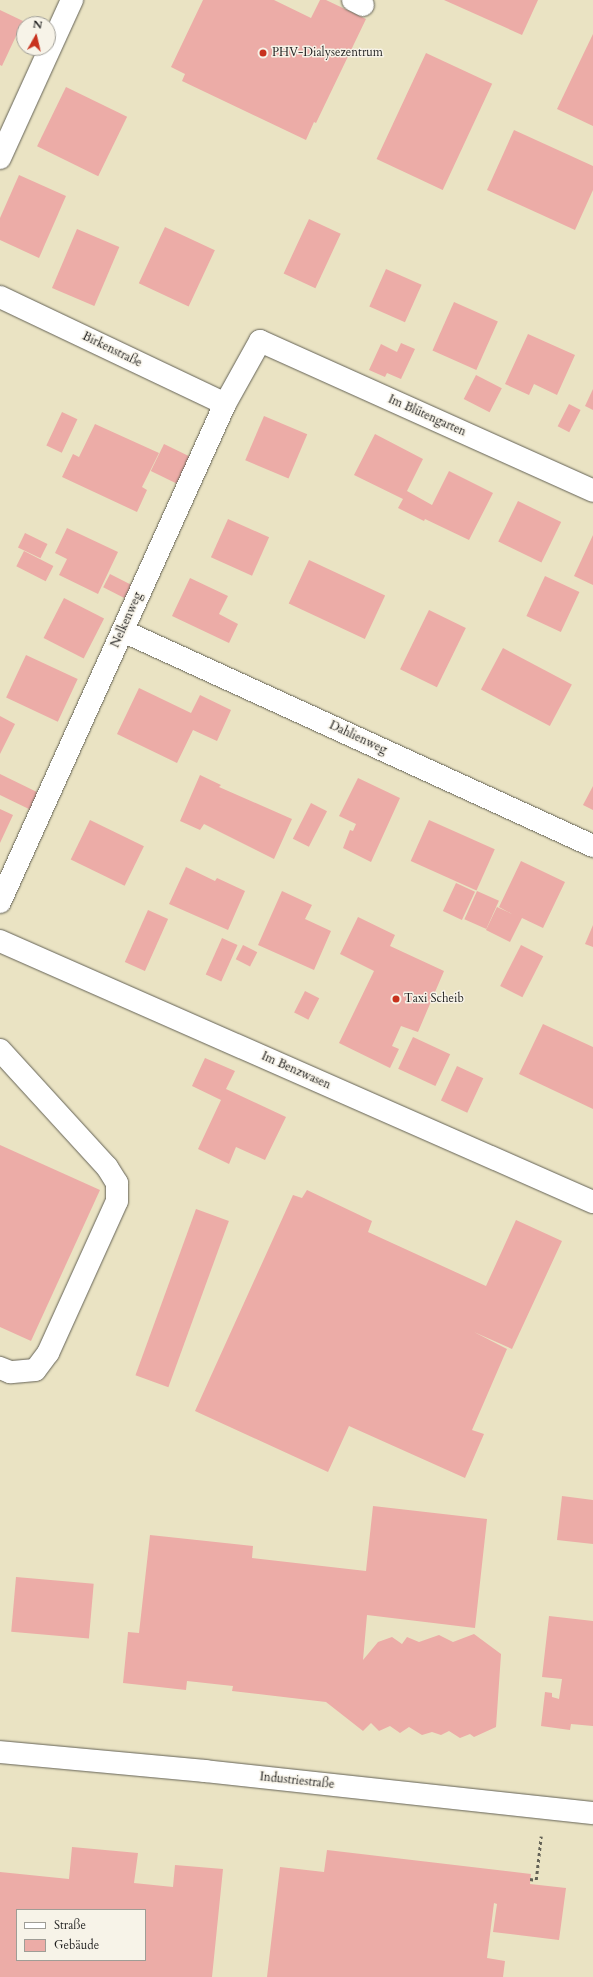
<!DOCTYPE html>
<meta charset="utf-8">
<style>
body{margin:0}
#map{position:relative;width:593px;height:1977px;overflow:hidden;background:#eae3c3;font-family:Cardo,serif}
div>[style]{position:absolute}
.building>*{inset:0;background:#ecaca7;transform-origin:0 0}
.path>*{height:2.5px;margin-top:-1.25px;transform-origin:0;background:repeating-linear-gradient(90deg,#646256 0 3px,transparent 0 6px)}
.roads{filter:drop-shadow(0 0 1px #646256) drop-shadow(0 0 1px #646256)}
.minor>*{height:22px;margin:-11px;padding:0 11px;transform-origin:11px;border-radius:11px;background:#fff}
.dots>*{width:11px;height:11px;translate:-50% -50%;box-sizing:border-box;border:2px solid #f7f3e8;border-radius:50%}
span{translate:-50% -50%;white-space:nowrap;text-align:center;line-height:1.15;-webkit-text-stroke:3px #f7f3e8;paint-order:stroke}
.poi-label{font-size:12px;color:#1c1c1c}
.left{translate:0 -50%;text-align:left}
.street-label{font-size:12px;color:#1c1c1c}
.legend{position:absolute;left:16px;top:1909px;width:130px;height:52px;box-sizing:border-box;background:#f7f3e8;border:1px solid #9f9d96;margin:0;padding:5px 7px;list-style:none;font-size:12px;color:#1c1c1c}
.legend li{display:flex;align-items:center;gap:8px;height:20px}
.legend b{width:20px;border:1px solid #9f9d96}
.north{position:absolute;left:16px;top:16px;width:40px;height:40px;box-sizing:border-box;background:#f7f3e8;border:1px solid #9f9d96;border-radius:50%;rotate:8deg;font-size:11px;font-weight:700;line-height:16px;text-align:center;color:#1c1c1c}
.north::after{content:'';display:block;margin:auto;width:14px;height:18px;background:#c8321e;clip-path:polygon(50% 0,100% 100%,50% 72%,0 100%)}
</style>
<div id="map">
<div class="building">
<i style="clip-path:polygon(203px 0,274px 0,311px 18px,320px 0,326px 0,366px 19px,316px 123px,314px 122px,306px 140px,182px 81px,185px 74px,171px 67px)"></i>
<i style="clip-path:polygon(444px 0,538px 0,522px 35px)"></i>
<i style="clip-path:polygon(0 10px,23px 21px,2px 66px,0 65px)"></i>
<i style="clip-path:polygon(593px 34px,593px 126px,557px 109px)"></i>
<i style="left:426px;top:53px;width:73px;height:117px;rotate:25deg"></i>
<i style="left:66px;top:87px;width:68px;height:66px;rotate:26deg"></i>
<i style="clip-path:polygon(514px 130px,593px 166px,593px 190px,575px 230px,487px 190px)"></i>
<i style="clip-path:polygon(19px 175px,66px 196px,39px 258px,0 240px,0 218px)"></i>
<i style="left:309px;top:219px;width:35px;height:60px;rotate:25deg"></i>
<i style="left:165px;top:227px;width:55px;height:62px;rotate:25deg"></i>
<i style="left:77px;top:229px;width:46px;height:64px;rotate:23deg"></i>
<i style="left:386px;top:269px;width:39px;height:41px;rotate:24deg"></i>
<i style="left:454px;top:302px;width:48px;height:53px;rotate:24deg"></i>
<i style="clip-path:polygon(528px 334px,575px 355px,557px 395px,534px 384px,529px 395px,505px 384px)"></i>
<i style="clip-path:polygon(401px 343px,415px 349px,401px 379px,387px 373px,385px 377px,369px 370px,381px 344px,397px 352px)"></i>
<i style="left:476px;top:375px;width:29px;height:27px;rotate:27deg"></i>
<i style="clip-path:polygon(593px 389px,593px 410px,585px 406px)"></i>
<i style="left:569px;top:404px;width:13px;height:25px;rotate:27deg"></i>
<i style="left:62px;top:412px;width:17px;height:37px;rotate:25deg"></i>
<i style="left:264px;top:416px;width:47px;height:48px;rotate:23deg"></i>
<i style="clip-path:polygon(95px 424px,159px 453px,142px 487px,147px 490px,137px 512px,62px 477px,73px 454px,79px 457px)"></i>
<i style="clip-path:polygon(375px 434px,423px 459px,407px 491px,432px 505px,449px 471px,493px 493px,469px 540px,425px 519px,424px 521px,398px 508px,403px 499px,354px 475px)"></i>
<i style="left:164px;top:444px;width:32px;height:30px;rotate:26deg"></i>
<i style="left:518px;top:501px;width:48px;height:45px;rotate:26deg"></i>
<i style="left:228px;top:519px;width:45px;height:42px;rotate:24deg"></i>
<i style="clip-path:polygon(67px 528px,118px 552px,98px 594px,59px 575px,67px 559px,55px 553px)"></i>
<i style="left:25px;top:533px;width:25px;height:16px;rotate:26deg"></i>
<i style="clip-path:polygon(593px 535px,593px 585px,574px 576px)"></i>
<i style="left:24px;top:551px;width:33px;height:17px;rotate:27deg"></i>
<i style="left:309px;top:560px;width:84px;height:48px;rotate:25deg"></i>
<i style="left:110px;top:574px;width:27px;height:15px;rotate:27deg"></i>
<i style="left:545px;top:576px;width:38px;height:44px;rotate:25deg"></i>
<i style="clip-path:polygon(190px 578px,228px 596px,219px 614px,238px 624px,229px 643px,172px 616px)"></i>
<i style="left:64px;top:598px;width:45px;height:45px;rotate:27deg"></i>
<i style="left:429px;top:610px;width:41px;height:66px;rotate:26deg"></i>
<i style="left:503px;top:648px;width:78px;height:47px;rotate:28deg"></i>
<i style="left:26px;top:655px;width:57px;height:47px;rotate:25deg"></i>
<i style="clip-path:polygon(139px 688px,191px 713px,200px 695px,231px 710px,217px 741px,193px 730px,177px 763px,117px 734px)"></i>
<i style="clip-path:polygon(0 716px,15px 724px,0 754px)"></i>
<i style="clip-path:polygon(0 774px,41px 794px,33px 811px,0 795px)"></i>
<i style="clip-path:polygon(200px 775px,221px 785px,219px 787px,292px 819px,274px 859px,204px 824px,200px 830px,180px 821px)"></i>
<i style="clip-path:polygon(358px 778px,400px 798px,371px 862px,343px 848px,350px 830px,353px 831px,356px 824px,339px 816px)"></i>
<i style="clip-path:polygon(593px 786px,593px 810px,583px 805px)"></i>
<i style="left:311px;top:803px;width:18px;height:40px;rotate:27deg"></i>
<i style="clip-path:polygon(0 809px,13px 815px,0 843px)"></i>
<i style="left:90px;top:820px;width:60px;height:44px;rotate:26deg"></i>
<i style="left:429px;top:820px;width:72px;height:45px;rotate:24deg"></i>
<i style="clip-path:polygon(521px 861px,565px 882px,543px 928px,522px 918px,510px 942px,486px 930px,497px 907px,512px 914px,499px 907px)"></i>
<i style="clip-path:polygon(186px 867px,215px 881px,217px 878px,245px 891px,228px 930px,169px 904px)"></i>
<i style="left:456px;top:883px;width:21px;height:31px;rotate:25deg"></i>
<i style="clip-path:polygon(282px 891px,312px 905px,305px 919px,331px 931px,314px 970px,258px 945px)"></i>
<i style="left:477px;top:891px;width:24px;height:31px;rotate:24deg"></i>
<i style="left:148px;top:910px;width:22px;height:57px;rotate:24deg"></i>
<i style="clip-path:polygon(358px 917px,395px 935px,390px 946px,444px 971px,418px 1032px,401px 1026px,392px 1046px,399px 1049px,390px 1068px,339px 1043px,374px 971px,340px 954px)"></i>
<i style="clip-path:polygon(593px 925px,593px 947px,585px 944px)"></i>
<i style="left:222px;top:938px;width:17px;height:40px;rotate:24deg"></i>
<i style="left:243px;top:945px;width:16px;height:16px;rotate:27deg"></i>
<i style="left:521px;top:945px;width:25px;height:46px;rotate:27deg"></i>
<i style="left:305px;top:991px;width:16px;height:24px;rotate:27deg"></i>
<i style="clip-path:polygon(543px 1024px,593px 1047px,593px 1109px,519px 1074px)"></i>
<i style="left:413px;top:1037px;width:41px;height:35px;rotate:25deg"></i>
<i style="clip-path:polygon(205px 1058px,235px 1071px,226px 1089px,286px 1117px,265px 1160px,236px 1147px,229px 1164px,198px 1149px,221px 1100px,192px 1086px)"></i>
<i style="left:457px;top:1066px;width:29px;height:38px;rotate:25deg"></i>
<i style="clip-path:polygon(0 1145px,100px 1190px,31px 1341px,0 1327px)"></i>
<i style="clip-path:polygon(307px 1190px,372px 1221px,368px 1232px,486px 1286px,516px 1220px,562px 1241px,512px 1349px,474px 1332px,507px 1349px,472px 1430px,484px 1434px,465px 1478px,349px 1426px,328px 1472px,195px 1411px,293px 1195px,302px 1198px)"></i>
<i style="left:196px;top:1209px;width:35px;height:177px;rotate:20deg"></i>
<i style="clip-path:polygon(562px 1496px,593px 1500px,593px 1544px,557px 1540px)"></i>
<i style="clip-path:polygon(373px 1506px,487px 1519px,475px 1628px,367px 1615px,363px 1660px,378px 1642px,392px 1637px,402px 1644px,407px 1637px,419px 1642px,439px 1635px,453px 1642px,474px 1634px,501px 1654px,496px 1727px,474px 1737px,470px 1734px,460px 1738px,449px 1731px,441px 1735px,432px 1732px,422px 1735px,409px 1727px,400px 1733px,390px 1726px,379px 1731px,371px 1723px,363px 1731px,326px 1702px,232px 1691px,233px 1686px,187px 1681px,186px 1690px,123px 1683px,128px 1632px,139px 1633px,150px 1535px,253px 1546px,252px 1558px,366px 1571px)"></i>
<i style="left:16px;top:1577px;width:78px;height:55px;rotate:5deg"></i>
<i style="clip-path:polygon(549px 1616px,593px 1621px,593px 1726px,571px 1724px,570px 1730px,541px 1726px,545px 1692px,552px 1693px,552px 1697px,559px 1699px,562px 1679px,542px 1677px)"></i>
<i style="clip-path:polygon(evenodd,72px 1847px,138px 1853px,134px 1883px,173px 1887px,175px 1865px,223px 1869px,212px 1977px,0 1977px,0 1872px,69px 1879px,72px 1847px,17px 1910px,145px 1910px,145px 1960px,17px 1960px,17px 1910px)"></i>
<i style="clip-path:polygon(327px 1850px,531px 1874px,530px 1884px,566px 1888px,559px 1940px,493px 1932px,497px 1904px,494px 1903px,487px 1958px,505px 1961px,503px 1977px,267px 1977px,280px 1867px,324px 1872px)"></i>
</div>
<div class="path">
<i style="left:530px;top:1879px;width:6px;rotate:9deg"></i>
<i style="left:536px;top:1880px;width:44px;rotate:-83.5deg"></i>
</div>
<div class="roads">
<div class="minor">
<i style="left:353px;top:0;width:11px;rotate:27deg"></i>
<i style="left:0;top:158px;width:174px;rotate:-65.5deg"></i>
<i style="left:0;top:297px;width:249px;rotate:25.4deg"></i>
<i style="left:123px;top:631px;width:517px;rotate:24.58deg"></i>
<i style="left:0;top:902px;width:546px;rotate:-65.69deg"></i>
<i style="left:225px;top:404px;width:72px;rotate:-60.9deg"></i>
<i style="left:260px;top:341px;width:365px;rotate:24.2deg"></i>
<i style="left:0;top:941px;width:648px;rotate:23.76deg"></i>
<i style="left:0;top:1050px;width:159px;rotate:47.6deg"></i>
<i style="left:107px;top:1167px;width:19px;rotate:58deg"></i>
<i style="left:117px;top:1183px;width:18px;rotate:90deg"></i>
<i style="left:117px;top:1201px;width:167px;rotate:114.4deg"></i>
<i style="left:48px;top:1353px;width:21px;rotate:127deg"></i>
<i style="left:35px;top:1370px;width:25px;rotate:175deg"></i>
<i style="left:10px;top:1372px;width:11px;rotate:-158deg"></i>
<i style="left:0;top:1752px;width:206px;rotate:5.3deg"></i>
<i style="left:205px;top:1771px;width:390px;rotate:6.2deg"></i>
</div>
</div>
<div class="dots">
<i style="left:263px;top:53px;background:#c8321e"></i>
<i style="left:396px;top:999px;background:#c8321e"></i>
</div>
<div class="poi-label">
<span class="left" style="left:272px;top:53px">PHV-Dialysezentrum</span>
<span class="left" style="left:404px;top:999px">Taxi Scheib</span>
</div>
<div class="street-label">
<span style="left:112px;top:350px;rotate:26deg">Birkenstraße</span>
<span style="left:427px;top:416px;rotate:24deg">Im Blütengarten</span>
<span style="left:127px;top:620px;rotate:-66deg">Nelkenweg</span>
<span style="left:358px;top:738px;rotate:25deg">Dahlienweg</span>
<span style="left:296px;top:1071px;rotate:24deg">Im Benzwasen</span>
<span style="left:297px;top:1781px;rotate:6deg">Industriestraße</span>
</div>
<ul class="legend">
<li><b style="height:5px;background:#fff"></b>Straße</li>
<li><b style="height:11px;background:#ecaca7"></b>Gebäude</li>
</ul>
<div class="north">N</div>
</div>
